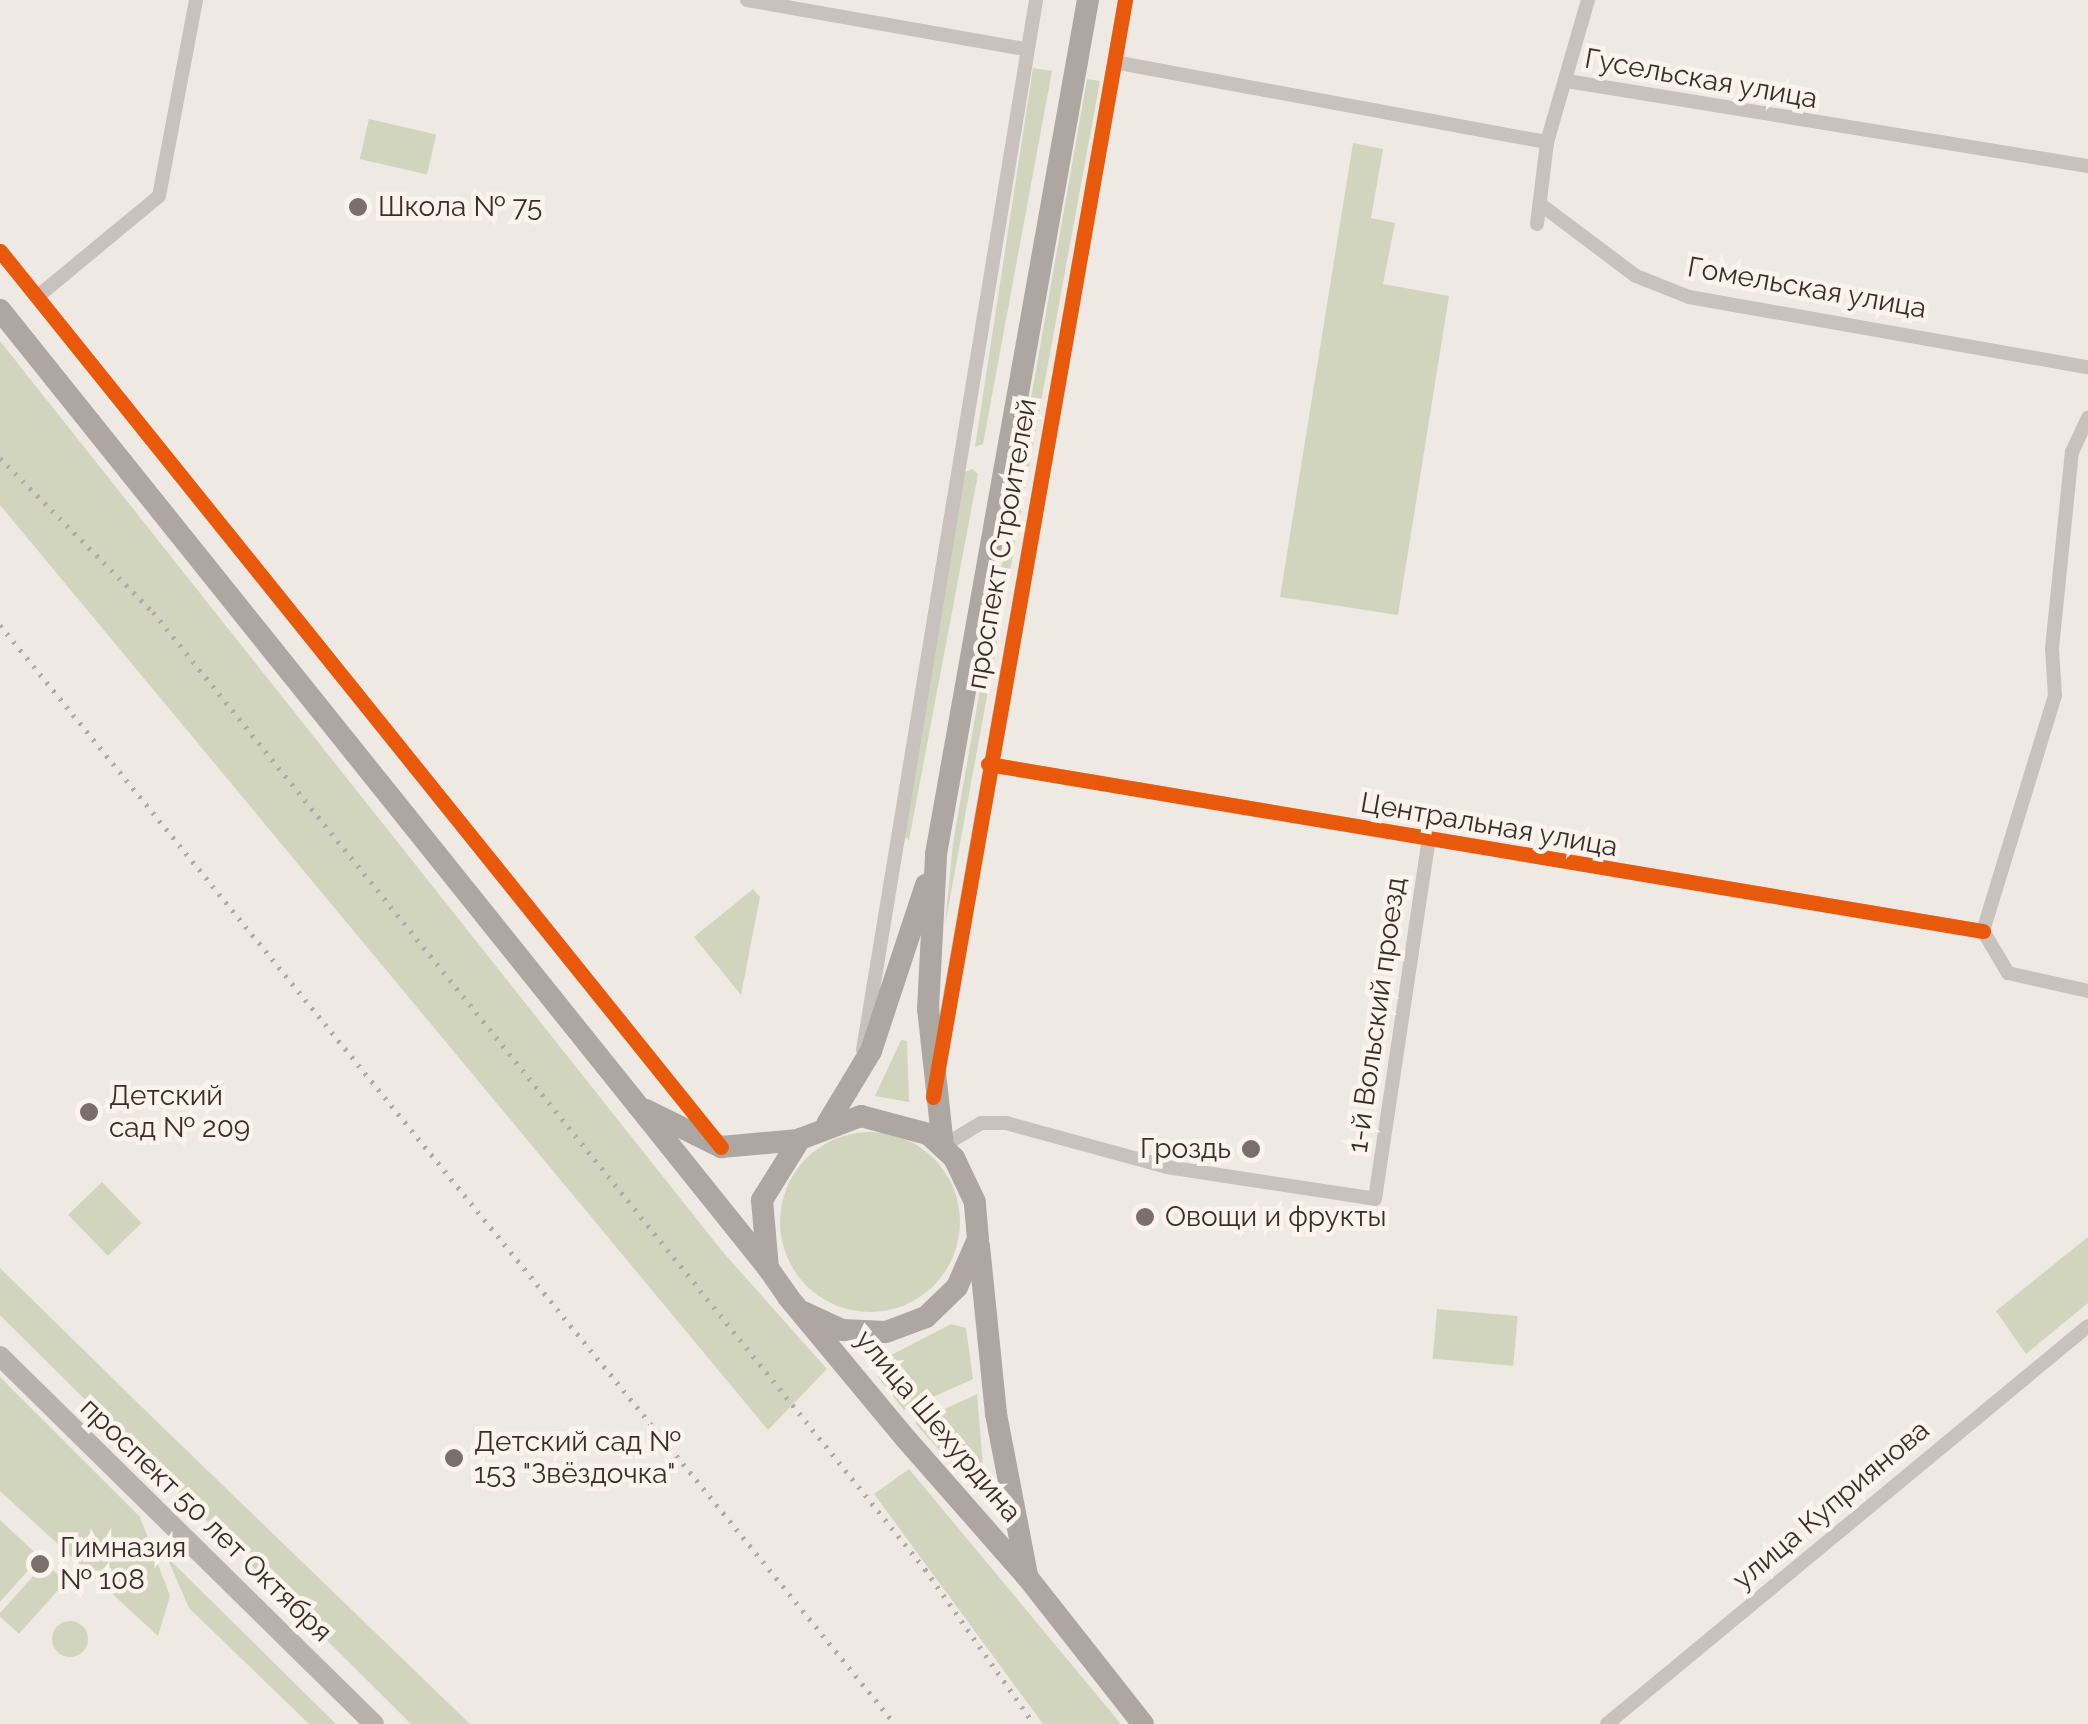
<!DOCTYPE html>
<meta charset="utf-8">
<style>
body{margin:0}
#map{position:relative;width:2088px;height:1724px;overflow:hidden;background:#efe9e4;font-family:Raleway,sans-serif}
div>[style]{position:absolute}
.green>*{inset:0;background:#d2d5bd;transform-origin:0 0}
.round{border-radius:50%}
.minor>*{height:14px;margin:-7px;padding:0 7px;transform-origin:7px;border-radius:7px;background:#c9c1bc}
.secondary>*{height:20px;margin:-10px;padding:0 10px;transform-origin:10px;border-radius:10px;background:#b9b1ac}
.primary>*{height:22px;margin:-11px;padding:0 11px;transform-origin:11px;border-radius:11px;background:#aea6a1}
.rail>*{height:5px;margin-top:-2.5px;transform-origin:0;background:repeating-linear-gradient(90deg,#b1aaa6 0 2.5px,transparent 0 10.5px)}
.cycleway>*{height:15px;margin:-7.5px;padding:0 7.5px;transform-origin:7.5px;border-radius:7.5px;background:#e8590c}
.dots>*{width:28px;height:28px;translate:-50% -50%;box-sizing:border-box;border:5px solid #fbf3ec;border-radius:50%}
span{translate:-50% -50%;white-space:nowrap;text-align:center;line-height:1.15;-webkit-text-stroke:9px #fbf3ec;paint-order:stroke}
.street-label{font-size:28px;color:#3b2e29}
.poi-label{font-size:28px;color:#3b2e29}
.left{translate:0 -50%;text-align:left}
.right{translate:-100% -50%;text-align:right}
</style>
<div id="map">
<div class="green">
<i style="clip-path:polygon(1033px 68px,1052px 71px,983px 444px,975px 447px)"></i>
<i style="clip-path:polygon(1087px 79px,1100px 81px,945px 925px,953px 843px)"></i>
<i style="left:369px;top:119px;width:69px;height:41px;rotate:13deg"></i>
<i style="clip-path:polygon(1353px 143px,1383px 149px,1371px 218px,1395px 223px,1383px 284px,1449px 296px,1398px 615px,1280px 597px)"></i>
<i style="clip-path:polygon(0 341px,722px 1251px,827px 1369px,768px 1430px,0 505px)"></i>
<i style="clip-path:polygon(972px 469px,978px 474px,909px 840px,902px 835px,965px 472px)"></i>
<i style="clip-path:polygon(753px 889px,760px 897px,741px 995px,694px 937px)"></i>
<i style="clip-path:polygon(901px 1040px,907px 1041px,909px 1102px,875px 1096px)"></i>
<i class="round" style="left:780px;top:1132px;width:180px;height:180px"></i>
<i style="left:102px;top:1182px;width:57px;height:47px;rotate:46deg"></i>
<i style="clip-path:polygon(2088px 1237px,2088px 1303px,2026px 1354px,1996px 1311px)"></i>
<i style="clip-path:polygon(0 1268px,148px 1413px,470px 1724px,411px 1724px,0 1315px)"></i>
<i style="left:1437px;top:1309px;width:81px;height:50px;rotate:5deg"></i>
<i style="clip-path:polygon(951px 1324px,966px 1328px,973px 1379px,904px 1410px,878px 1377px,878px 1362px)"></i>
<i style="clip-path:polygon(0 1377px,140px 1517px,170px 1596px,158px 1636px,0 1491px)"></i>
<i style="clip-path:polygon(977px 1394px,985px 1490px,983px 1499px,915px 1423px)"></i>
<i style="clip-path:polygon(909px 1469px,1121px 1724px,1043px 1724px,874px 1494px)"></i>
<i style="clip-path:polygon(0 1520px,40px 1557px,0 1602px)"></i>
<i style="clip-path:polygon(169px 1562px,171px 1561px,336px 1724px,309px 1724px,189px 1608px)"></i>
<i style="left:45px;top:1563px;width:28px;height:70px;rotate:42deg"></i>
<i class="round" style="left:52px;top:1621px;width:36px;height:36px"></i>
</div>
<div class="minor">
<i style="left:747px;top:0;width:283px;rotate:10deg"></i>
<i style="left:1114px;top:62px;width:440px;rotate:10.5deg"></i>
<i style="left:1567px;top:81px;width:528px;rotate:9.27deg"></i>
<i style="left:1540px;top:204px;width:120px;rotate:36.9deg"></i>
<i style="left:1636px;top:276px;width:57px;rotate:21.6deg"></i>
<i style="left:1689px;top:297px;width:405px;rotate:10deg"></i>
<i style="left:1537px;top:224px;width:83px;rotate:-83deg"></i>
<i style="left:1547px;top:142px;width:148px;rotate:-73.9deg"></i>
<i style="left:0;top:251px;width:1144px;rotate:51.14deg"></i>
<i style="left:37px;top:297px;width:158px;rotate:-39.6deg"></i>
<i style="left:159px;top:196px;width:199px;rotate:-79.3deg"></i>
<i style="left:988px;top:764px;width:1009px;rotate:9.53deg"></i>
<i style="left:1983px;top:931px;width:246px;rotate:-73deg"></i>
<i style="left:2055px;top:696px;width:48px;rotate:-93.6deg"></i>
<i style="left:2052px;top:648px;width:197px;rotate:-84.2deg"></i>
<i style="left:2072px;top:452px;width:38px;rotate:-65deg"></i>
<i style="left:1983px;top:931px;width:49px;rotate:59.2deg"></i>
<i style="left:2008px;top:973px;width:82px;rotate:12.7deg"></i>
<i style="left:863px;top:1050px;width:1064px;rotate:-80.64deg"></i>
<i style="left:940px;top:1053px;width:1069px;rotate:-80.04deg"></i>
<i style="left:943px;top:1146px;width:44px;rotate:-31.2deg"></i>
<i style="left:981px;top:1123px;width:25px"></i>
<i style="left:1006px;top:1123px;width:167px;rotate:15.3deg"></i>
<i style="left:1167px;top:1167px;width:210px;rotate:8.7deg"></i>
<i style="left:1375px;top:1199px;width:365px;rotate:-81.5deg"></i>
<i style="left:1607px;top:1724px;width:624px;rotate:-39.61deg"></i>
</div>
<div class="secondary">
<i style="left:0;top:1356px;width:525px;rotate:44.54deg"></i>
</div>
<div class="primary">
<i style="left:0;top:310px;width:1228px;rotate:51.28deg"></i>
<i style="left:646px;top:1110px;width:84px;rotate:26.3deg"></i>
<i style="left:721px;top:1147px;width:78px;rotate:-5.1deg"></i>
<i style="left:827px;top:1124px;width:85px;rotate:-58.9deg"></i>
<i style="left:871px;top:1051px;width:175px;rotate:-71.7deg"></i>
<i style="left:943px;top:1146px;width:138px;rotate:-96.2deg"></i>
<i style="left:928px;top:1009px;width:155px;rotate:-87deg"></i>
<i style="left:936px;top:854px;width:867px;rotate:-79.91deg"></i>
<i style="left:979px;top:1246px;width:169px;rotate:84.2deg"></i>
<i style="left:996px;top:1414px;width:164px;rotate:79.1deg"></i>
<i style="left:803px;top:1312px;width:43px;rotate:24.8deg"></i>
<i style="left:842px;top:1330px;width:44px;rotate:2.6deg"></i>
<i style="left:886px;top:1332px;width:43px;rotate:-20.6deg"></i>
<i style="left:926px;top:1317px;width:43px;rotate:-44.1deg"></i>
<i style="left:957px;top:1287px;width:52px;rotate:-66.4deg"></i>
<i style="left:978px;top:1239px;width:37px;rotate:-95deg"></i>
<i style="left:975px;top:1202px;width:49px;rotate:-115.5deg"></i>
<i style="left:954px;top:1158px;width:35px;rotate:-137deg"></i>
<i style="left:928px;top:1134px;width:69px;rotate:-165deg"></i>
<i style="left:861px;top:1116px;width:65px;rotate:159.3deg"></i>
<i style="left:800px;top:1139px;width:72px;rotate:121.9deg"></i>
<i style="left:762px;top:1200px;width:68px;rotate:85deg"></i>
<i style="left:768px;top:1268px;width:35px;rotate:55deg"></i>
<i style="left:788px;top:1297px;width:185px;rotate:50.3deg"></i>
<i style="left:906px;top:1439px;width:185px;rotate:48.7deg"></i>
<i style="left:1028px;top:1578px;width:186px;rotate:51.8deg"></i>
</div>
<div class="rail">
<i style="left:0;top:458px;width:217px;rotate:45.2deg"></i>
<i style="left:153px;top:612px;width:1230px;rotate:51.11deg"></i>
<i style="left:925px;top:1569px;width:189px;rotate:54.9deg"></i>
<i style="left:0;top:625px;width:1417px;rotate:50.84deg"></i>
</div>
<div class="cycleway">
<i style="left:0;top:251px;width:1150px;rotate:51.18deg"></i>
<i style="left:988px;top:764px;width:1009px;rotate:9.53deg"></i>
<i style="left:933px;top:1097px;width:1114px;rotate:-80.07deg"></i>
</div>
<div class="dots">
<i style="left:358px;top:207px;background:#7a6f6a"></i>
<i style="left:89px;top:1112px;background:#7a6f6a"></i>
<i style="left:1251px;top:1149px;background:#7a6f6a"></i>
<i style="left:1145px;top:1217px;background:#7a6f6a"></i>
<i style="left:454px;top:1458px;background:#7a6f6a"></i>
<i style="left:40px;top:1564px;background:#7a6f6a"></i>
</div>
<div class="street-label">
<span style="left:1701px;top:79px;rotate:10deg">Гусельская улица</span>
<span style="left:1807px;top:288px;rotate:10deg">Гомельская улица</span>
<span style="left:1002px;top:544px;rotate:-80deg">проспект Строителей</span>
<span style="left:1489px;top:825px;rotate:10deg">Центральная улица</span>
<span style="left:1377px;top:1015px;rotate:-82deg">1-й Вольский проезд</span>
<span style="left:938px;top:1426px;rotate:50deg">улица Шехурдина</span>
<span style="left:1831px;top:1505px;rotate:-40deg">улица Куприянова</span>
<span style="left:206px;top:1520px;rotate:44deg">проспект 50 лет Октября</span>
</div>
<div class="poi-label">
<span class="left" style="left:378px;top:207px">Школа № 75</span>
<span class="left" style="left:109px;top:1112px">Детский<br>сад № 209</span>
<span class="right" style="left:1231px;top:1149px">Гроздь</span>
<span class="left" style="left:1165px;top:1217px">Овощи и фрукты</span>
<span class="left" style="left:474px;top:1458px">Детский сад №<br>153 "Звёздочка"</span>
<span class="left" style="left:60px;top:1564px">Гимназия<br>№ 108</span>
</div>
</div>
